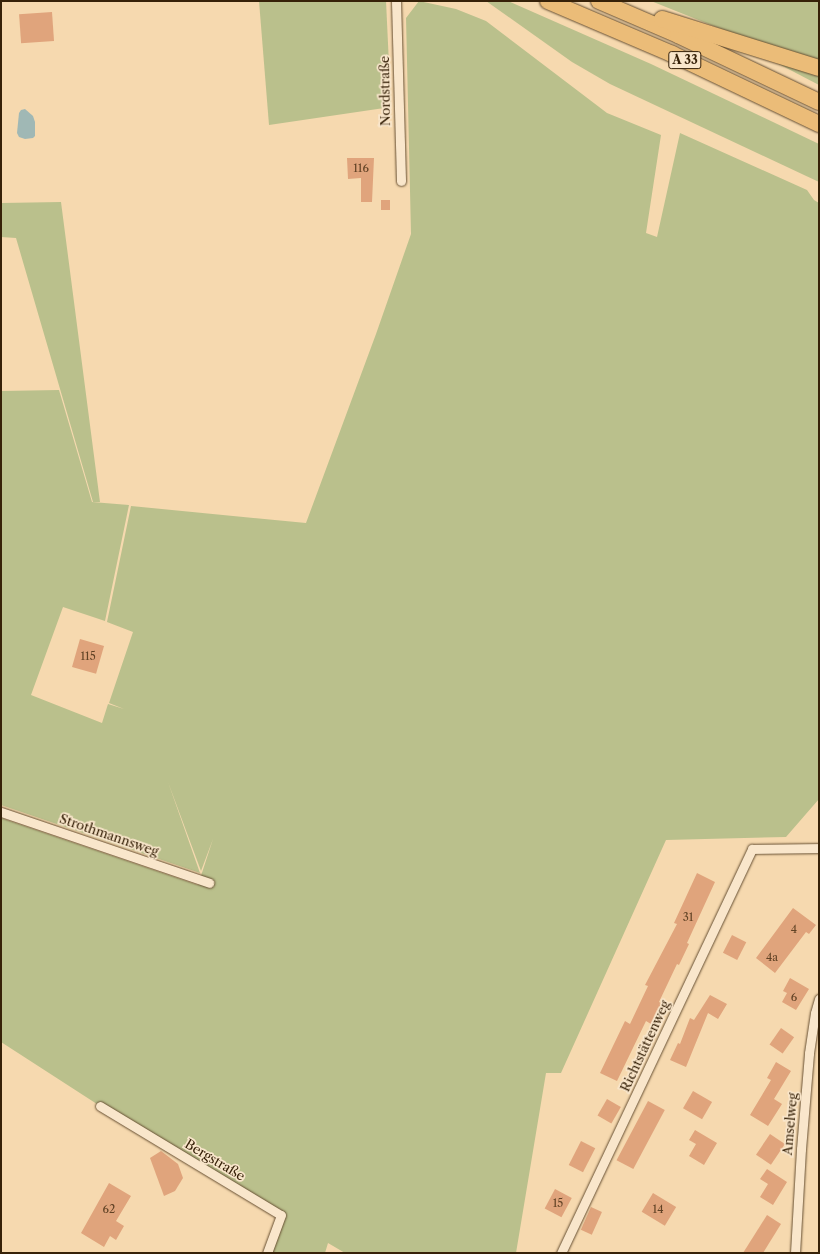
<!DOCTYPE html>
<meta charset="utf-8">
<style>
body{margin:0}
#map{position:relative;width:820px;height:1254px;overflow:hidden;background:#f6d9af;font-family:"Libre Caslon Text",serif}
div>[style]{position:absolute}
.green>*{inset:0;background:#bac08c}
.water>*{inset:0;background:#a0b8b5}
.building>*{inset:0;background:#e0a47c;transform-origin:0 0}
.roads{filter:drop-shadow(0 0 1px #664f32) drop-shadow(0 0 1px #664f32)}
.minor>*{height:9px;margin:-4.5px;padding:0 4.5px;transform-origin:4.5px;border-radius:4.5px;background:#f9e6cb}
.motorway>*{height:16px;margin:-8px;padding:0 8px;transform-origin:8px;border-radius:8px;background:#ebbc78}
span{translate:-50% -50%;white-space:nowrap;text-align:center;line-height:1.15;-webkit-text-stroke:3.5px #f9e6cb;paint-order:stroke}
.number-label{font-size:11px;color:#604225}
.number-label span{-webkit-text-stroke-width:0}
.shield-label span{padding:1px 3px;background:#f9e6cb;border:1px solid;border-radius:3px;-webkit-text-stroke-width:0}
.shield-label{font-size:12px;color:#362108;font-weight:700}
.street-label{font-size:13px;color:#362108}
.frame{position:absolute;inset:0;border:2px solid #362108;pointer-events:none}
</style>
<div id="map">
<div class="green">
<i style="clip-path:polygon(259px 1px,386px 1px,391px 107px,269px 125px)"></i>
<i style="clip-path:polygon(419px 1px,456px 9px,486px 21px,607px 113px,661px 135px,646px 233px,657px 237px,680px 133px,807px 190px,814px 200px,819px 203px,819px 799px,786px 837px,666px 840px,561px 1073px,546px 1073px,516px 1253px,345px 1253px,328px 1243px,325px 1253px,269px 1253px,281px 1215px,100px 1106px,1px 1042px,1px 818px,198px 885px,213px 839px,201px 871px,168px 782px,200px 873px,1px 805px,1px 391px,59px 390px,92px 502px,129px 505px,105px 621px,63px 607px,31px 695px,102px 723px,108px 704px,124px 709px,109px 703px,133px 632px,107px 622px,131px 506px,306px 523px,376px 334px,411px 234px,406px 18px)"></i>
<i style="clip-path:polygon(486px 1px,508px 1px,651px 64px,819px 144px,819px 182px,610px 84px,572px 62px)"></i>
<i style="clip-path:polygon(651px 1px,819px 1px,819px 63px,736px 35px)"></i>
<i style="clip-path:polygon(771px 60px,819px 75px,819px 85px)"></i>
<i style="clip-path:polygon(61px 202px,100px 502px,93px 502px,16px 238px,1px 237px,1px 203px)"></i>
</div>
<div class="water">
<i style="clip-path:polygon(25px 109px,33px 116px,35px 122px,35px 136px,33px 138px,25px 139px,19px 137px,17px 133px,19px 113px,21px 110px)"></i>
</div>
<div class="building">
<i style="left:52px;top:12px;width:29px;height:33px;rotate:86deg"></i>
<i style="clip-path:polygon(347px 158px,374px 158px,372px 202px,361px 202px,361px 178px,348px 179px)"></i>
<i style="left:381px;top:200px;width:9px;height:10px"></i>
<i style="left:80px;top:639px;width:25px;height:29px;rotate:16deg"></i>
<i style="clip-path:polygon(697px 873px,715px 882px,687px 943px,689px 944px,679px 965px,677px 964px,659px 1002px,661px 1003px,651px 1024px,646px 1021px,617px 1081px,600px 1073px,625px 1021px,630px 1024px,648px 986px,645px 985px,677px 924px,674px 923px)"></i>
<i style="clip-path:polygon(793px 908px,816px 925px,809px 934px,806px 932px,775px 973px,756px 958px)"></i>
<i style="left:732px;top:935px;width:16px;height:20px;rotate:27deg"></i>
<i style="clip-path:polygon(790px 978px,809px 989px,796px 1010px,782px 1002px,787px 993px,783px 991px)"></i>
<i style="clip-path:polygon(710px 995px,727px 1004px,718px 1019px,708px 1013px,686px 1067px,670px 1060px,678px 1043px,680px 1044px,690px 1018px,694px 1020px)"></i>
<i style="left:781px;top:1028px;width:16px;height:20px;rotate:35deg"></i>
<i style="clip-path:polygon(776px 1062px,791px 1071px,774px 1099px,782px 1104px,768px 1126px,750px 1115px,771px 1080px,767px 1078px)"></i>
<i style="left:693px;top:1091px;width:22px;height:20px;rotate:30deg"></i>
<i style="left:607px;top:1099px;width:16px;height:19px;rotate:30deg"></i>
<i style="left:648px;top:1101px;width:19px;height:67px;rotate:28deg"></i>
<i style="clip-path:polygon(695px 1130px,717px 1143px,704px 1165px,689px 1156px,696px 1144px,689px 1140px)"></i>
<i style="left:770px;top:1134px;width:18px;height:25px;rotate:34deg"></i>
<i style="left:581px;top:1141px;width:16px;height:27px;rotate:27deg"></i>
<i style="clip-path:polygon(161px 1151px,178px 1164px,183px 1178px,175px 1191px,164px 1196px,150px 1158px)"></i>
<i style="clip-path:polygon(767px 1169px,787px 1182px,773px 1205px,760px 1197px,768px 1184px,760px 1179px)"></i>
<i style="clip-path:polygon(109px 1183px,131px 1196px,116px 1221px,124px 1226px,116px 1240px,110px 1236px,104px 1247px,81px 1233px)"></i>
<i style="left:555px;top:1189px;width:19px;height:22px;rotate:28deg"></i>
<i style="left:653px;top:1193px;width:27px;height:22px;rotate:31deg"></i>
<i style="left:591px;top:1207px;width:12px;height:25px;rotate:24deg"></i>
<i style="clip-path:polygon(767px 1215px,781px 1224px,763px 1253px,743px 1253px)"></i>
</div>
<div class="roads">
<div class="minor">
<i style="left:396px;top:1px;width:180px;rotate:88.4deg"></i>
<i style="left:1px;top:812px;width:220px;rotate:18.8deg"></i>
<i style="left:100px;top:1106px;width:211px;rotate:31.1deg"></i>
<i style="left:281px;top:1215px;width:40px;rotate:110.2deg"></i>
<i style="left:561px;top:1253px;width:447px;rotate:-64.7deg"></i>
<i style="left:752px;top:849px;width:67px;rotate:-0.9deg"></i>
<i style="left:795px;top:1253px;width:104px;rotate:-86.7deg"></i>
<i style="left:801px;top:1149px;width:96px;rotate:-85.2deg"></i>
<i style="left:809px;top:1053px;width:40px;rotate:-81.5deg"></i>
<i style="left:815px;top:1013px;width:15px;rotate:-74deg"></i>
</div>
<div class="motorway">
<i style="left:548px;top:1px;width:135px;rotate:23.1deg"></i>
<i style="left:672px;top:54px;width:163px;rotate:25.5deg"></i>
<i style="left:599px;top:1px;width:86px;rotate:23.3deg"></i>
<i style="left:678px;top:35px;width:156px;rotate:25.4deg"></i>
<i style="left:662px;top:19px;width:164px;rotate:17.3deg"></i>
</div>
</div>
<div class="number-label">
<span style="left:361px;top:168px">116</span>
<span style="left:88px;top:656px">115</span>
<span style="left:688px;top:917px">31</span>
<span style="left:794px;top:929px">4</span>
<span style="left:772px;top:957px">4a</span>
<span style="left:794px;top:997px">6</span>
<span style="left:558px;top:1203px">15</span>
<span style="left:109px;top:1209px">62</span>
<span style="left:658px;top:1209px">14</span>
</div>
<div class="shield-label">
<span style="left:685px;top:60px">A 33</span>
</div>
<div class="street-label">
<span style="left:385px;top:91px;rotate:-91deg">Nordstraße</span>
<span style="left:109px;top:835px;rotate:19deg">Strothmannsweg</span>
<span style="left:645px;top:1046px;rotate:-65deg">Richtstättenweg</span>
<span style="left:790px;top:1124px;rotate:-85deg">Amselweg</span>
<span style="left:215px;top:1160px;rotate:31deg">Bergstraße</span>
</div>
<div class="frame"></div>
</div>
